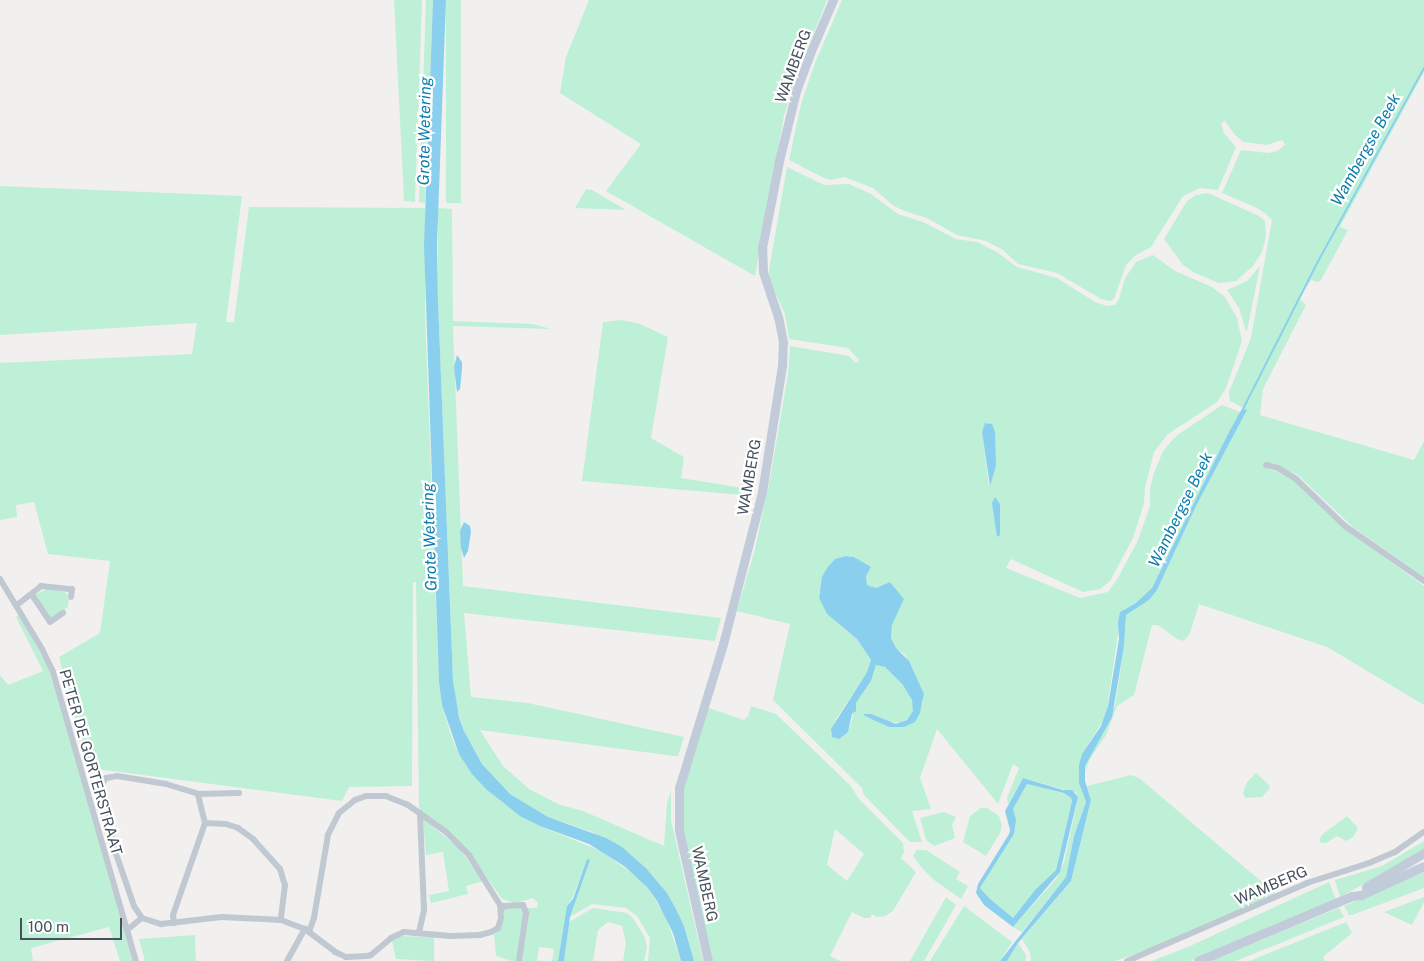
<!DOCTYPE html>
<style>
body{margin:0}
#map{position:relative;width:1424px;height:961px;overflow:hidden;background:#f2f0ef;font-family:"Public Sans",sans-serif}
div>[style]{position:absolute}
.green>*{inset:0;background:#bdf0d6;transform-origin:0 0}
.water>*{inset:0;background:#8ad0ee}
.stream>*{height:2px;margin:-1px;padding:0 1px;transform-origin:1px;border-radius:1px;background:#8ad0ee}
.street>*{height:6px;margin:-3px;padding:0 3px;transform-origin:3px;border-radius:3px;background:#c0c8d2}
.secondary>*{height:9px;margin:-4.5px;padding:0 4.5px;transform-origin:4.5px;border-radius:4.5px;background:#c2cbd9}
span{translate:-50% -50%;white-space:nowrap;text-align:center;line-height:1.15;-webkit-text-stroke:4.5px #fff;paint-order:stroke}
.street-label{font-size:15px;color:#47515d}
.water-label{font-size:16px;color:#0a7cad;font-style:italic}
.scale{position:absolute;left:20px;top:918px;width:102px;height:22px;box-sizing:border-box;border:2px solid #47515d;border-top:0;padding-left:6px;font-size:15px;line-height:18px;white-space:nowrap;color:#47515d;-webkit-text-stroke:4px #fff;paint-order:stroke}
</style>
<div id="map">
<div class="green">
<i style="clip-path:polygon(394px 0,422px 0,415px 202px,404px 201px)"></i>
<i style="clip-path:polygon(426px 0,433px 0,425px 203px,419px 202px)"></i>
<i style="left:446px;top:0;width:15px;height:203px"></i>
<i style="clip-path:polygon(589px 0,827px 0,796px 77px,784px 116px,755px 276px,606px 191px,641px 144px,560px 93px,566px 57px)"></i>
<i style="clip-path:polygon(842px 0,1424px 0,1424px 72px,1340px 227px,1348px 230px,1321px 280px,1318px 282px,1311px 280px,1299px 299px,1306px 305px,1263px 389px,1260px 415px,1414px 460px,1424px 441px,1424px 577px,1354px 528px,1298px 475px,1271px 464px,1268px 469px,1287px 474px,1343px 527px,1424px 586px,1424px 705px,1327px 647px,1199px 604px,1190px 633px,1184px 641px,1177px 639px,1158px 625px,1152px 625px,1134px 695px,1117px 706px,1106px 735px,1090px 759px,1084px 774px,1087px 759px,1115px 706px,1124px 646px,1126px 615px,1149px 600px,1157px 590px,1196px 506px,1247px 410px,1230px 401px,1229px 392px,1251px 338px,1272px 220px,1266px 214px,1255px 207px,1222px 193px,1241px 150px,1268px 153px,1277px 151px,1285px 145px,1282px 140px,1267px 145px,1243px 142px,1235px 135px,1225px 121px,1221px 123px,1224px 133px,1236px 147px,1218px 190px,1200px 188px,1183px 196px,1151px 247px,1136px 255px,1126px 265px,1114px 299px,1110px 301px,1101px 299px,1057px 273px,1018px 264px,1003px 250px,986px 241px,957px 235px,927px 218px,907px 212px,894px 206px,873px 188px,844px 177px,831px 180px,824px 178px,789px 160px,801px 104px,815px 63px)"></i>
<i style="clip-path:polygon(evenodd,787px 167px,824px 185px,849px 184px,871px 194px,898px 214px,923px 222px,956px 239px,977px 242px,997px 252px,1017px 267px,1057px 278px,1095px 302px,1107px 306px,1115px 305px,1119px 299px,1125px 278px,1136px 262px,1153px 255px,1175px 271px,1212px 287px,1225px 297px,1237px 318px,1242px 341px,1226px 388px,1217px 402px,1168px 434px,1154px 452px,1145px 488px,1144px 503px,1133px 538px,1110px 581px,1100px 589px,1083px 592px,1011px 559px,1006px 568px,1080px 598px,1108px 592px,1118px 578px,1138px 540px,1150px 506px,1150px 488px,1154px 473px,1163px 451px,1176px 436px,1222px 405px,1240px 412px,1152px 588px,1136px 604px,1125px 608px,1118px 634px,1106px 716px,1082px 754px,1081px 789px,1086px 802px,1074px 836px,1066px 877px,1022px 932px,1013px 927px,1056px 879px,1064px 862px,1077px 803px,1077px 793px,1023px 778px,1008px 804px,1007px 798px,1019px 768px,1013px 764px,998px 804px,937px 729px,920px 778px,931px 809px,912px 811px,922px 842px,910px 842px,864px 795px,862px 788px,773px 700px,790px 624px,737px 611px,755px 549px,770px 479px,788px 374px,790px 346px,849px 356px,856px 363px,859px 360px,848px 348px,789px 339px,785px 314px,770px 281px,769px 270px,787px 167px,985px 423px,989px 423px,996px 460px,989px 486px,982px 432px,985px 423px,787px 167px,846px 556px,855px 557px,870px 568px,866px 576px,867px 585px,876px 588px,890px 582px,904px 599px,892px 625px,891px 638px,896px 648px,905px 655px,923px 692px,923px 703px,915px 722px,884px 725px,875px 720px,871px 714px,888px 722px,900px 723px,911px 717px,914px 708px,910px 694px,903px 685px,885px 667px,876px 665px,871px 681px,856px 703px,850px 727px,830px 735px,836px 719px,867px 672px,871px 660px,857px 639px,827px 614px,819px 598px,819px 593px,846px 556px)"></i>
<i style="clip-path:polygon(0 186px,242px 196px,226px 322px,234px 322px,249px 207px,425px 208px,425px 313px,439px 682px,442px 705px,451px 736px,459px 754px,487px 789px,503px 803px,540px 826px,601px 851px,637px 877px,647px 887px,665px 915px,681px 961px,648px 961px,650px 938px,637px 916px,626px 908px,592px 904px,570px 917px,590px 860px,587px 859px,572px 899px,567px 906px,558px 961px,552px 961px,554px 949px,539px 947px,537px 961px,512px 961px,496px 956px,494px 934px,504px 920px,504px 908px,537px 908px,538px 903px,533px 898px,515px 903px,502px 899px,474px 859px,419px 810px,416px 582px,413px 582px,412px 786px,349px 787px,342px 801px,89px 768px,59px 657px,100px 633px,110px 561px,48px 554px,34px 502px,16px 505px,17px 517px,0 520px,0 363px,192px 354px,197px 323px,0 335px)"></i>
<i style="clip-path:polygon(586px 189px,592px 190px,626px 210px,575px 208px)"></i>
<i style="clip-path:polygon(1208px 193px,1259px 216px,1265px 221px,1266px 236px,1262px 252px,1253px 266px,1236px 281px,1219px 283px,1195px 273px,1183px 265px,1164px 239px,1187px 201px,1196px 195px)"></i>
<i style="clip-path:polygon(438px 208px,452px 209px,453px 321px,532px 324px,551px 329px,453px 326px,463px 586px,721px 618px,715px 641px,464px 613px,471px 697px,528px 703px,684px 737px,678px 756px,674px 756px,480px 730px,503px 766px,529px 789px,558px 804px,583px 811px,664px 846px,667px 803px,671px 792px,671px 820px,703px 961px,694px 961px,684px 926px,676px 909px,667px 893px,646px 868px,632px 855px,592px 832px,548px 817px,510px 794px,482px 764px,464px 731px,455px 701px,453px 681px,438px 301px)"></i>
<i style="clip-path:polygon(1260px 266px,1247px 331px,1246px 331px,1239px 308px,1227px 290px,1247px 281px)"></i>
<i style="clip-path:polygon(622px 320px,640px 324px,668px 337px,651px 438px,684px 457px,681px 478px,755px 490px,753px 496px,582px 481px,603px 322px)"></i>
<i style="clip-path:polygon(47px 589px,65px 592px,69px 597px,68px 607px,53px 618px,50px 618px,35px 595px)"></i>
<i style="clip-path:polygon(20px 615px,49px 669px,133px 961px,120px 961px,109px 927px,31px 948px,33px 961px,0 961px,0 675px,8px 685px,43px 671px,16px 617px)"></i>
<i style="clip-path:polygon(evenodd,751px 706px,776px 714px,851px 786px,859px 799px,903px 843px,904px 852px,901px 858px,916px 872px,893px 911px,885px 916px,877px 917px,872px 914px,870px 918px,864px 918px,852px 912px,830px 956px,840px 961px,710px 961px,681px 828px,681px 794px,706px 707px,744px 720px,748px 716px,751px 706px,835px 829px,864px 854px,847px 881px,827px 865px,835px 829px)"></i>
<i style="clip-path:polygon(1256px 773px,1269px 785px,1270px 788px,1262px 797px,1245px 798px,1243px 793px,1247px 782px)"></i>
<i style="clip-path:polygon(1131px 775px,1139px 778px,1276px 894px,1155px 947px,1115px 961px,1031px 961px,1030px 952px,1022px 939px,1071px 881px,1091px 800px,1087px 786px)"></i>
<i style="clip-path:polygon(1027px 784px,1064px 793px,1071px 798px,1072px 801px,1056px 870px,1035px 890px,1013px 918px,989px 898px,980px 888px,1014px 834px,1013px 809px)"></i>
<i style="clip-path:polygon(981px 808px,987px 808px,999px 816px,1002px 825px,1000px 833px,986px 856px,963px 842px,970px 816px)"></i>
<i style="clip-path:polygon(944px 812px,956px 817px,952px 825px,955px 838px,934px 846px,926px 840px,920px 818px)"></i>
<i style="clip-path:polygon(1347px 816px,1358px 828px,1353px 837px,1346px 841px,1337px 836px,1326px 843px,1321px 843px,1319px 840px,1323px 834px)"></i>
<i style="clip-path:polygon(423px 819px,459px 848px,483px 881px,466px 886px,468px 894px,431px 903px,429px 895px,449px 891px,443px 852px,426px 855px)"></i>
<i style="clip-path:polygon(1424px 841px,1424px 851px,1340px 897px,1335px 880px,1382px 866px)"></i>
<i style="clip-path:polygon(917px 850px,926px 850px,960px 872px,956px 879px,968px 886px,961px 899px,934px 880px,921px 867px,913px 856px)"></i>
<i style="clip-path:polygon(1424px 872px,1424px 888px,1352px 915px,1349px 915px,1344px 906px)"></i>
<i style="clip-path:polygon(1329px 882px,1336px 900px,1313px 910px,1190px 961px,1152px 961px,1188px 947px)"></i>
<i style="clip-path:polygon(946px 897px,956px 905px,924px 961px,910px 961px)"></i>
<i style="clip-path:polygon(1424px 897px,1424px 902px,1412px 925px,1384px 912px)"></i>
<i style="clip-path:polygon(964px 906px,1012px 942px,1000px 961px,930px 961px)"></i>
<i style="clip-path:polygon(593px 908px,627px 913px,633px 918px,645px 938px,647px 947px,644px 961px,623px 961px,626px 943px,622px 926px,608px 922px,598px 930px,593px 961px,564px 961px,569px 922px)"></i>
<i style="clip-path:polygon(1339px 908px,1344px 917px,1236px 961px,1210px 961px)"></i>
<i style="clip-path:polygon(1346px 922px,1352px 933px,1323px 957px,1325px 961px,1249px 961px)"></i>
<i style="clip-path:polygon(195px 935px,196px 961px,145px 961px,139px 939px)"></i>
<i style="clip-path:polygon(401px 936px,434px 937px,434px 961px,396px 959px,392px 941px)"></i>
<i style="clip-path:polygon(1018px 943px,1026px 955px,1026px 961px,1007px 961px)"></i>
</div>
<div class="water">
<i style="clip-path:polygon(433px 0,446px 0,437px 245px,438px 301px,453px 681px,459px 717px,464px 731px,482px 764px,510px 794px,548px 817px,606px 838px,622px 847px,646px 868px,667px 893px,676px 909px,684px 926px,694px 961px,681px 961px,673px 933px,657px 901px,647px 887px,624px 866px,589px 844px,540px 826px,520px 816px,487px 790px,472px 774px,459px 754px,442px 705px,439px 682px,424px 245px)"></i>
<i style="clip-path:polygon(457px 355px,462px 362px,462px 369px,460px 389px,457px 392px,454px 367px)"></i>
<i style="clip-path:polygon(1245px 409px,1247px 410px,1196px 506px,1157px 590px,1149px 600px,1126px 615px,1124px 646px,1112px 717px,1085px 766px,1085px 781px,1091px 800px,1071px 881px,1018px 943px,1007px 961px,1000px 961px,1066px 877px,1074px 836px,1086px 802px,1079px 783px,1079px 765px,1082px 754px,1101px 726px,1108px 706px,1119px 639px,1118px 622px,1120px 612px,1136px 603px,1152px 588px,1228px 434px,1240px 412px)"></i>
<i style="clip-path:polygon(985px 423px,992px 424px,995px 432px,996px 466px,990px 486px,982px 432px)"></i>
<i style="clip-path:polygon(995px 497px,1000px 504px,1000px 535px,997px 537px,992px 503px)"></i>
<i style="clip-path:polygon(464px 522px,470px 526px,471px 532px,468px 551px,464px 558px,461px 548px,460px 531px)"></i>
<i style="clip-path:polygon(846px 556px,854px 557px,871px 567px,866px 576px,867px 585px,876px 588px,890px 582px,904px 599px,892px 625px,891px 638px,896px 648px,909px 661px,924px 694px,920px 713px,915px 722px,904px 727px,889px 727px,865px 716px,863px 714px,871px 714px,896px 724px,907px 720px,913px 711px,912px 700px,903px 685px,885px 667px,876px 665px,871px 681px,856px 703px,856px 711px,852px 714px,848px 732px,839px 739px,832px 737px,831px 729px,867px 672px,871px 660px,857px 639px,827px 614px,819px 598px,822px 577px,827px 568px,835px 559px)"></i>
<i style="clip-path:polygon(evenodd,1023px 778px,1063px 790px,1072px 790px,1078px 797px,1060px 872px,1013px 927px,984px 905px,976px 893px,978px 884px,1009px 834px,1010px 830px,1005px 811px,1023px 778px,1027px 784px,1064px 793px,1071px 798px,1072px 801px,1056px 870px,1035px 890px,1013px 918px,989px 898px,980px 888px,1014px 834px,1016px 820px,1013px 809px,1027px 784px)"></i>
<i style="clip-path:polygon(587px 859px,590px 860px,570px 917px,564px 961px,558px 961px,567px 906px,573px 899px)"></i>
</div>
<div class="stream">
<i style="left:1241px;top:413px;width:164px;rotate:-63.1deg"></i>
<i style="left:1315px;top:267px;width:227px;rotate:-61.3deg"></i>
</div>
<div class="street">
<i style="left:1266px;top:465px;width:12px;rotate:14deg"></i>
<i style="left:1278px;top:468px;width:21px;rotate:31deg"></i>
<i style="left:1296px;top:479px;width:68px;rotate:43.8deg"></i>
<i style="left:1345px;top:526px;width:96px;rotate:34.8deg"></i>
<i style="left:0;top:579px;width:82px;rotate:59deg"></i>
<i style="left:42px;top:649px;width:25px;rotate:64deg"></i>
<i style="left:53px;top:672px;width:301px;rotate:74deg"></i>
<i style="left:32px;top:595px;width:32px;rotate:56deg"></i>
<i style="left:50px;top:622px;width:16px;rotate:-35deg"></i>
<i style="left:17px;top:605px;width:31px;rotate:-38deg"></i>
<i style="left:41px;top:586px;width:31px;rotate:6deg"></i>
<i style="left:72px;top:589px;width:8px;rotate:97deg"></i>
<i style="left:205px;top:823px;width:21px;rotate:3deg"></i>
<i style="left:226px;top:824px;width:13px;rotate:18deg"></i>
<i style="left:238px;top:828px;width:19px;rotate:36deg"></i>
<i style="left:253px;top:839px;width:40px;rotate:48deg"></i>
<i style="left:280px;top:869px;width:17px;rotate:73deg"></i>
<i style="left:285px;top:885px;width:35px;rotate:97deg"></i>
<i style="left:501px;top:911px;width:5px;rotate:-68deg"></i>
<i style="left:503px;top:906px;width:20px;rotate:-3deg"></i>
<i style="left:523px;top:905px;width:9px;rotate:69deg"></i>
<i style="left:526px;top:913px;width:49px;rotate:98.3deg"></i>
<i style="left:142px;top:918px;width:14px;rotate:-124deg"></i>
<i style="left:134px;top:906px;width:61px;rotate:-109deg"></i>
<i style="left:114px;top:848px;width:65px;rotate:-100.6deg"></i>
<i style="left:102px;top:784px;width:7px;rotate:-56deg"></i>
<i style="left:106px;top:778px;width:11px;rotate:-10deg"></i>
<i style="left:117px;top:776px;width:50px;rotate:9.3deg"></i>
<i style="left:166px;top:784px;width:34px;rotate:17deg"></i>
<i style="left:198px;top:794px;width:41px;rotate:-1.4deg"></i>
<i style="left:174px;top:923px;width:8px;rotate:-97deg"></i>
<i style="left:173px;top:915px;width:97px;rotate:-70.8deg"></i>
<i style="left:205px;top:823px;width:30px;rotate:-104deg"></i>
<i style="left:127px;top:930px;width:19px;rotate:-39deg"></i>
<i style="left:142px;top:918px;width:20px;rotate:18deg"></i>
<i style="left:161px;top:924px;width:61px;rotate:-6.5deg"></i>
<i style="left:222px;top:917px;width:59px;rotate:2.9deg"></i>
<i style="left:281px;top:920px;width:26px;rotate:21deg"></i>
<i style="left:305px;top:929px;width:38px;rotate:37deg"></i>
<i style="left:335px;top:952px;width:12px;rotate:24deg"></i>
<i style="left:346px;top:957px;width:21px;rotate:-3deg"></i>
<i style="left:367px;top:956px;width:4px;rotate:-14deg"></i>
<i style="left:371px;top:955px;width:26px;rotate:-40deg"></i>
<i style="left:391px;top:938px;width:14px;rotate:-25deg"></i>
<i style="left:404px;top:932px;width:47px;rotate:4.9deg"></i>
<i style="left:451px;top:936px;width:29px;rotate:-2deg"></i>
<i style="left:480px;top:935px;width:11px;rotate:-15deg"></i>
<i style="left:491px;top:932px;width:8px;rotate:-30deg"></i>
<i style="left:498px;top:928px;width:10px;rotate:-73deg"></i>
<i style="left:501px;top:918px;width:13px;rotate:-94deg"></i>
<i style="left:500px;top:905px;width:59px;rotate:-121.8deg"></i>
<i style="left:469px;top:855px;width:33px;rotate:-135deg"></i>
<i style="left:446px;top:832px;width:47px;rotate:-144.6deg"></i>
<i style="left:408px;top:805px;width:24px;rotate:-158deg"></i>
<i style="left:386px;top:796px;width:20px;rotate:180deg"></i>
<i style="left:366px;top:796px;width:12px;rotate:160deg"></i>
<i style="left:355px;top:800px;width:21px;rotate:141deg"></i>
<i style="left:339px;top:813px;width:25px;rotate:117deg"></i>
<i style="left:328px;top:835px;width:84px;rotate:99.6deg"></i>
<i style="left:314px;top:918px;width:15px;rotate:110deg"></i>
<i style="left:419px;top:932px;width:23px;rotate:-77deg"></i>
<i style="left:424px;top:910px;width:97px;rotate:-92.4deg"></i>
<i style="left:287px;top:961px;width:37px;rotate:-61deg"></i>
<i style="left:1127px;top:961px;width:196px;rotate:-23.4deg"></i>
<i style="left:1307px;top:883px;width:65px;rotate:-17.9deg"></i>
<i style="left:1369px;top:863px;width:28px;rotate:-23deg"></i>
<i style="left:1395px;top:852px;width:35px;rotate:-35deg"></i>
</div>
<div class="secondary">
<i style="left:1366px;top:887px;width:67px;rotate:-30.4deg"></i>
<i style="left:708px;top:961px;width:134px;rotate:-102.5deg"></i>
<i style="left:679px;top:830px;width:42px;rotate:-90deg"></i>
<i style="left:679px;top:788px;width:151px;rotate:-73deg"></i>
<i style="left:723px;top:644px;width:157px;rotate:-75.6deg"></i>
<i style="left:762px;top:492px;width:128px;rotate:-81deg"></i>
<i style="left:782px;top:366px;width:24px;rotate:-88deg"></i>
<i style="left:783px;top:342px;width:25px;rotate:-101deg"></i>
<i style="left:778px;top:317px;width:47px;rotate:-108.4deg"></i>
<i style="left:763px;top:272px;width:24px;rotate:-92deg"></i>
<i style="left:762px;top:248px;width:89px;rotate:-78.9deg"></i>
<i style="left:779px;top:161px;width:72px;rotate:-76.3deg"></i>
<i style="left:796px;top:91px;width:43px;rotate:-69.4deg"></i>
<i style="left:811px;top:51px;width:56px;rotate:-66.7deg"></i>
<i style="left:1198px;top:961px;width:167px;rotate:-22.9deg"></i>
<i style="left:1352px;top:896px;width:9px;rotate:-6deg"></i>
<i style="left:1361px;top:895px;width:69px;rotate:-24.7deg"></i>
</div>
<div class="street-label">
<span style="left:793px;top:66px;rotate:-70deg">WAMBERG</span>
<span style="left:749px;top:477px;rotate:-80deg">WAMBERG</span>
<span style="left:91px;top:762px;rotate:74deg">PETER DE GORTERSTRAAT</span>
<span style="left:705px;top:884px;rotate:78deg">WAMBERG</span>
<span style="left:1271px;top:885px;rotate:-23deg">WAMBERG</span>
</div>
<div class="water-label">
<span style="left:425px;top:131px;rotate:-89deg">Grote Wetering</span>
<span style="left:1366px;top:150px;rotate:-61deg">Wambergse Beek</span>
<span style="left:1181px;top:510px;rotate:-64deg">Wambergse Beek</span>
<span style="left:430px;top:537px;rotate:-92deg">Grote Wetering</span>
</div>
<div class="scale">100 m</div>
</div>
